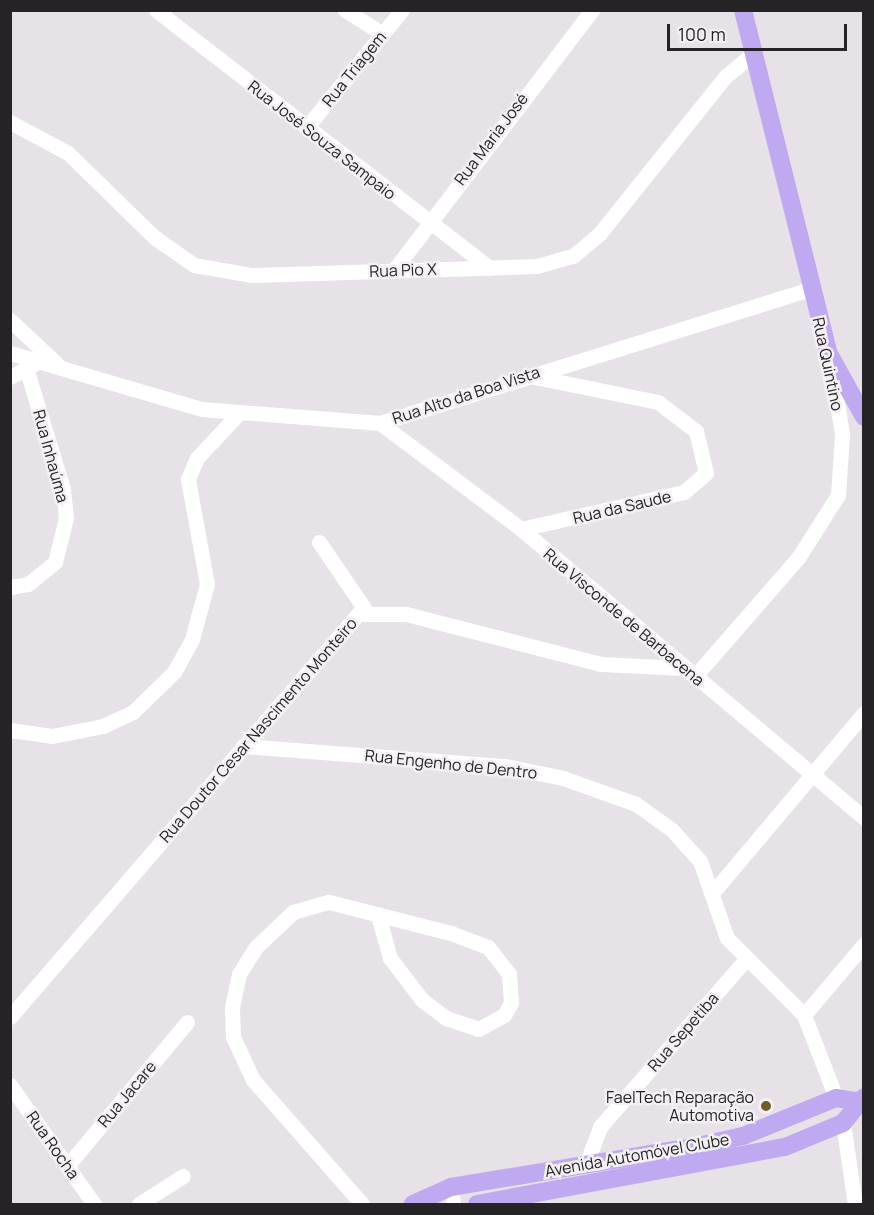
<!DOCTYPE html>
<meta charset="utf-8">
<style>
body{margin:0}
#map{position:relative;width:874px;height:1215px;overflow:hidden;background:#e6e2e7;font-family:Manrope,sans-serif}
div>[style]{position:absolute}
.minor>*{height:15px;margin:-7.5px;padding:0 7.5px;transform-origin:7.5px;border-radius:7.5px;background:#fff}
.major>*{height:18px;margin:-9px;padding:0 9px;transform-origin:9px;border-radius:9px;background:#bfaaf2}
.dots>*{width:16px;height:16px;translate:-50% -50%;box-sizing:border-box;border:3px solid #f4f0f4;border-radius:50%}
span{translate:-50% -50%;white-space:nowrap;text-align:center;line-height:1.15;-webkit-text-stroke:5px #f4f0f4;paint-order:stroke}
.street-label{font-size:16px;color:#252325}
.poi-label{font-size:16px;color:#252325}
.right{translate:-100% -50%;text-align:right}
.frame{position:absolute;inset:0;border:12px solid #252325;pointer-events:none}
.scale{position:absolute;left:667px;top:24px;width:180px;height:27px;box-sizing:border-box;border:3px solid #252325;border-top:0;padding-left:8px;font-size:18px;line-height:21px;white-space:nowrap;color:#252325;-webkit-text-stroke:4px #f4f0f4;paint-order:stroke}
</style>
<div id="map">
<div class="minor">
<i style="left:156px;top:10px;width:421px;rotate:37.7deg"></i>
<i style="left:345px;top:10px;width:45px;rotate:32.3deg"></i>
<i style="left:10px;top:122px;width:66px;rotate:28.1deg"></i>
<i style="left:68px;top:153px;width:120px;rotate:44.3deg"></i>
<i style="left:154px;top:237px;width:49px;rotate:35deg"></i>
<i style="left:194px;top:265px;width:59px;rotate:9.8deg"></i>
<i style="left:252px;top:275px;width:285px;rotate:-1.8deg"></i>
<i style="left:537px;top:266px;width:37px;rotate:-16deg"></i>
<i style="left:573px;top:256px;width:35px;rotate:-40deg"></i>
<i style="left:600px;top:233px;width:201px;rotate:-51.3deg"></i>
<i style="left:726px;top:76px;width:35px;rotate:-40deg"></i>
<i style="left:306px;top:128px;width:152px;rotate:-50.9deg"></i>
<i style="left:394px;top:270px;width:327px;rotate:-52.7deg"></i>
<i style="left:10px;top:320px;width:64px;rotate:43.1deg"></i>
<i style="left:10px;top:353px;width:200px;rotate:16.3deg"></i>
<i style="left:202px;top:409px;width:179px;rotate:4.5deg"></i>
<i style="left:380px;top:423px;width:451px;rotate:-17.3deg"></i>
<i style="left:10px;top:377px;width:27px;rotate:-28deg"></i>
<i style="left:380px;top:423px;width:176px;rotate:36.9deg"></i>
<i style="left:521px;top:529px;width:449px;rotate:40.1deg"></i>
<i style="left:521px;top:529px;width:167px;rotate:-12.8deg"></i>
<i style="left:684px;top:492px;width:29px;rotate:-41deg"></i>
<i style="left:706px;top:473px;width:43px;rotate:-103.4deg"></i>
<i style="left:696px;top:431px;width:48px;rotate:-142.7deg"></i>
<i style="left:658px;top:402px;width:131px;rotate:-168.5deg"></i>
<i style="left:319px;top:542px;width:83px;rotate:55.7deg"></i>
<i style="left:10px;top:587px;width:18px;rotate:-9deg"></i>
<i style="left:28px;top:584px;width:35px;rotate:-39deg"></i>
<i style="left:55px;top:562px;width:45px;rotate:-76deg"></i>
<i style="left:66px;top:518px;width:29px;rotate:-96deg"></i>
<i style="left:63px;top:489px;width:127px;rotate:-107deg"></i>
<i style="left:695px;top:676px;width:157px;rotate:-48.9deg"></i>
<i style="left:798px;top:558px;width:75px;rotate:-57.6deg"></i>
<i style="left:838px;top:495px;width:61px;rotate:-86.2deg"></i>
<i style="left:842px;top:434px;width:76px;rotate:-99.1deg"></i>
<i style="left:10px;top:730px;width:42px;rotate:8.1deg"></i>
<i style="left:52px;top:736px;width:52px;rotate:-11.1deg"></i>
<i style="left:103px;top:726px;width:33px;rotate:-25deg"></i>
<i style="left:133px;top:712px;width:57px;rotate:-44.3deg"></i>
<i style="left:174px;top:672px;width:38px;rotate:-61deg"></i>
<i style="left:192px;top:639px;width:57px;rotate:-74.7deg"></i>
<i style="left:207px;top:584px;width:107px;rotate:-100.3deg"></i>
<i style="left:188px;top:479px;width:23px;rotate:-67deg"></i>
<i style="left:197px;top:458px;width:60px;rotate:-47deg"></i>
<i style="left:243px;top:746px;width:263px;rotate:4.4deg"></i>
<i style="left:505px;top:766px;width:59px;rotate:11.7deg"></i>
<i style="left:563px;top:778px;width:77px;rotate:19.6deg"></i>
<i style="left:636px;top:804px;width:44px;rotate:35.8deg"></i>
<i style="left:672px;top:830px;width:42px;rotate:47.9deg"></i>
<i style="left:700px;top:861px;width:82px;rotate:70.7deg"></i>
<i style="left:727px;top:938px;width:109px;rotate:45deg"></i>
<i style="left:804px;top:1015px;width:89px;rotate:68.9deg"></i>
<i style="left:714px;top:891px;width:233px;rotate:-49.9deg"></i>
<i style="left:804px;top:1015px;width:93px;rotate:-49.8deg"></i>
<i style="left:10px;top:1017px;width:532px;rotate:-49.19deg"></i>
<i style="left:358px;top:614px;width:48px"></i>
<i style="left:406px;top:614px;width:201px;rotate:14.4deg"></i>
<i style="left:601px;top:664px;width:83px;rotate:2.8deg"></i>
<i style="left:10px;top:1085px;width:146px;rotate:54.8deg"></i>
<i style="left:843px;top:1123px;width:82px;rotate:81.6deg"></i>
<i style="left:586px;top:1164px;width:40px;rotate:-69deg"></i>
<i style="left:600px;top:1127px;width:221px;rotate:-49deg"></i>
<i style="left:68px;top:1165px;width:186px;rotate:-50.2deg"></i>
<i style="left:451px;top:1187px;width:17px;rotate:83deg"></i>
<i style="left:139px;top:1204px;width:52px;rotate:-32.5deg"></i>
<i style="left:362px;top:1204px;width:165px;rotate:-131.3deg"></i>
<i style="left:253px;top:1080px;width:47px;rotate:-114.9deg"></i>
<i style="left:233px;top:1037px;width:30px;rotate:-92deg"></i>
<i style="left:232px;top:1007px;width:34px;rotate:-78deg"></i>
<i style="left:239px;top:974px;width:32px;rotate:-58deg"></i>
<i style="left:256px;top:947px;width:51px;rotate:-43.4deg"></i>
<i style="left:293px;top:912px;width:37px;rotate:-16deg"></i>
<i style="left:329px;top:902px;width:126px;rotate:14.3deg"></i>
<i style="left:451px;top:933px;width:40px;rotate:21deg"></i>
<i style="left:488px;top:947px;width:34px;rotate:52deg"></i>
<i style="left:509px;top:974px;width:29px;rotate:86deg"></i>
<i style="left:511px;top:1003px;width:14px;rotate:120deg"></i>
<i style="left:504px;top:1015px;width:29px;rotate:151deg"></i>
<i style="left:479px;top:1029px;width:35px;rotate:-162deg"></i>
<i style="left:446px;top:1018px;width:30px;rotate:-143deg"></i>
<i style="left:422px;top:1000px;width:53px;rotate:-127.3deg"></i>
<i style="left:390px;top:958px;width:45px;rotate:-105.6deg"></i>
</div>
<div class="major">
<i style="left:743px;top:10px;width:355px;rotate:76deg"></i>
<i style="left:829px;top:354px;width:72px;rotate:60.9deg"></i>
<i style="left:413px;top:1204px;width:42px;rotate:-24.1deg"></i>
<i style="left:451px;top:1187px;width:245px;rotate:-9.4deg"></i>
<i style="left:693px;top:1147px;width:51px;rotate:-12.4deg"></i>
<i style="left:743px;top:1136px;width:100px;rotate:-22.2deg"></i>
<i style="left:836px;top:1098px;width:20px;rotate:9deg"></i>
<i style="left:477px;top:1204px;width:313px;rotate:-10.5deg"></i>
<i style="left:785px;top:1147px;width:63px;rotate:-22.5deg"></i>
<i style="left:843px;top:1123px;width:33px;rotate:-51deg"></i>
</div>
<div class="dots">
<i style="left:766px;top:1106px;background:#6f5e2c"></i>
</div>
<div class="street-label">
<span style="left:354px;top:69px;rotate:-51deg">Rua Triagem</span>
<span style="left:491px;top:139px;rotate:-53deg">Rua Maria José</span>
<span style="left:322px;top:140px;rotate:38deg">Rua José Souza Sampaio</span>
<span style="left:403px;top:270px;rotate:-2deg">Rua Pio X</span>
<span style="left:828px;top:364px;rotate:78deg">Rua Quintino</span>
<span style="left:466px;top:395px;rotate:-18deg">Rua Alto da Boa Vista</span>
<span style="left:51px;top:456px;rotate:75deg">Rua Inhaúma</span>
<span style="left:622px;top:507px;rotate:-13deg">Rua da Saude</span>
<span style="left:624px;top:617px;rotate:40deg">Rua Visconde de Barbacena</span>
<span style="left:258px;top:730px;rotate:-49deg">Rua Doutor Cesar Nascimento Monteiro</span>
<span style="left:451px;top:764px;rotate:6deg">Rua Engenho de Dentro</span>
<span style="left:683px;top:1032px;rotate:-49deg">Rua Sepetiba</span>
<span style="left:127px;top:1094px;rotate:-50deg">Rua Jacare</span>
<span style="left:53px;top:1145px;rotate:55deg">Rua Rocha</span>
<span style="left:637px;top:1155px;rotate:-10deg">Avenida Automóvel Clube</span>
</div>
<div class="poi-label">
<span class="right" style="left:754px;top:1106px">FaelTech Reparação<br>Automotiva</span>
</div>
<div class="frame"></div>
<div class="scale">100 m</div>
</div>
